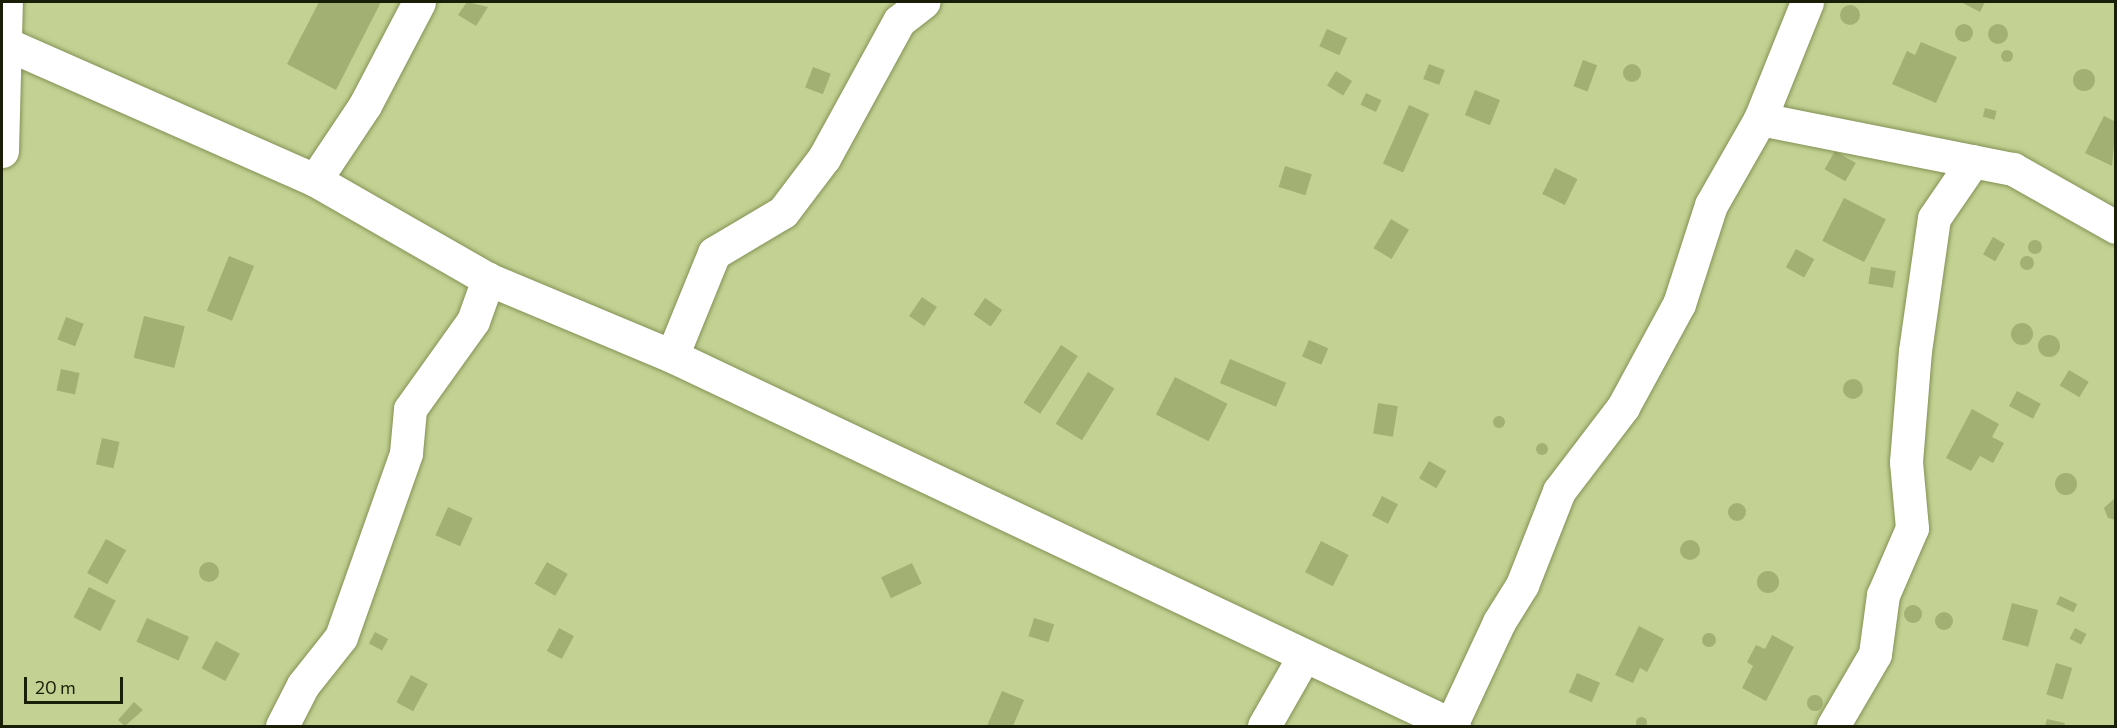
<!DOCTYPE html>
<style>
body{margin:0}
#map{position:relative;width:2117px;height:728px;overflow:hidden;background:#c3d293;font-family:Commissioner,sans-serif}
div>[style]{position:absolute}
.building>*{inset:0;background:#a2b073;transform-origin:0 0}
.round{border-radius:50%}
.roads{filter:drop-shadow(0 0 2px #839155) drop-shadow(0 0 2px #839155)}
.minor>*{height:33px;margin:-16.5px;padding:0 16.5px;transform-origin:16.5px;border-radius:16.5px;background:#fff}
span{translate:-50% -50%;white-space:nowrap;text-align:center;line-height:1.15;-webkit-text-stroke:4.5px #c3d293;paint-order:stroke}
.frame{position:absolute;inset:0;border:3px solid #191e06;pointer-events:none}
.scale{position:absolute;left:24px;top:677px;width:99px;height:27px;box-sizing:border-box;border:3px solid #191e06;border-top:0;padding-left:8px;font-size:18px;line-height:21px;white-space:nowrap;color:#191e06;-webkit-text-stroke:4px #c3d293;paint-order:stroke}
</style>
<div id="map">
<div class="building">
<i style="clip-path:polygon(319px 2px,381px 2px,336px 90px,287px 64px)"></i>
<i style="clip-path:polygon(467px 2px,488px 7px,476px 26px,458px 15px)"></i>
<i style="clip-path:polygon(1961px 2px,1985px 2px,1980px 12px)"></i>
<i class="round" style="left:1840px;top:5px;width:20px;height:20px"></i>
<i class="round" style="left:1955px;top:24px;width:18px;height:18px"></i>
<i class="round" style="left:1988px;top:24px;width:20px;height:20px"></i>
<i style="left:1327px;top:29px;width:22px;height:19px;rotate:24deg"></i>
<i style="clip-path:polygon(1921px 42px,1957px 57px,1936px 103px,1892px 84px,1907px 51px,1915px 55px)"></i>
<i class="round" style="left:2001px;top:50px;width:12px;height:12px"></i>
<i style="left:1583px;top:60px;width:15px;height:28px;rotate:20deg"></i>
<i class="round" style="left:1623px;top:64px;width:18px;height:18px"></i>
<i style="left:1429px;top:64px;width:17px;height:16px;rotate:21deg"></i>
<i style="left:813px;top:67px;width:19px;height:22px;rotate:21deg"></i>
<i class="round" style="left:2073px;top:69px;width:22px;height:22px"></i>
<i style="left:1336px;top:71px;width:19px;height:17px;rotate:32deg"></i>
<i style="left:1475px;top:90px;width:27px;height:27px;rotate:22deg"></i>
<i style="left:1366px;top:93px;width:17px;height:13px;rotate:25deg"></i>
<i style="left:1409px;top:105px;width:22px;height:64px;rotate:24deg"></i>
<i style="left:1985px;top:108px;width:12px;height:9px;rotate:14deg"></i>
<i style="clip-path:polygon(2104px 116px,2116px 122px,2112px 166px,2085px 153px)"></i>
<i style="left:1835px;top:151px;width:24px;height:21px;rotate:30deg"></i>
<i style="left:1285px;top:166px;width:28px;height:22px;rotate:17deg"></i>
<i style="left:1555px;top:168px;width:25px;height:29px;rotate:26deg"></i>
<i style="left:1844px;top:198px;width:47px;height:48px;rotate:27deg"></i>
<i style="left:1391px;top:219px;width:21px;height:34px;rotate:31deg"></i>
<i style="left:1993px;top:237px;width:14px;height:20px;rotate:30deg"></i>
<i class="round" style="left:2028px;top:240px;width:14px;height:14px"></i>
<i style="left:1796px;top:249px;width:21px;height:21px;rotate:29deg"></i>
<i style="left:229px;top:256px;width:27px;height:59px;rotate:22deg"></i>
<i class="round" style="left:2020px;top:256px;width:14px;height:14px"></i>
<i style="left:1871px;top:267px;width:25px;height:17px;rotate:9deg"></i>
<i style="left:922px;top:297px;width:18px;height:23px;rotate:34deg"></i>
<i style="left:985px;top:298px;width:21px;height:20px;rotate:35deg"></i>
<i style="left:144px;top:316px;width:42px;height:43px;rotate:14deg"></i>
<i style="left:66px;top:317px;width:19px;height:24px;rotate:21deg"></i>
<i class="round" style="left:2011px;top:323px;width:22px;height:22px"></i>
<i class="round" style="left:2038px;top:335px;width:22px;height:22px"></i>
<i style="left:1309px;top:340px;width:21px;height:18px;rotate:23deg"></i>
<i style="left:1061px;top:345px;width:20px;height:69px;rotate:33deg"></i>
<i style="left:1230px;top:359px;width:61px;height:26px;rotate:23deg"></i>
<i style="left:61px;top:369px;width:19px;height:22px;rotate:12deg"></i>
<i style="left:2069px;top:370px;width:23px;height:18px;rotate:31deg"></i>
<i style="left:1088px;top:372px;width:31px;height:61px;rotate:32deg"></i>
<i style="left:1175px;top:377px;width:59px;height:42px;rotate:27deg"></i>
<i class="round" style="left:1843px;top:379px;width:20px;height:20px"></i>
<i style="left:2017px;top:391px;width:27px;height:17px;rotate:28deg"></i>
<i style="left:1378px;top:403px;width:20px;height:31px;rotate:9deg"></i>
<i style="clip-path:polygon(1972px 409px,1999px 424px,1992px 437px,2004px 443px,1993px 463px,1980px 456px,1971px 471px,1946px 458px)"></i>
<i class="round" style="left:1493px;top:416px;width:12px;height:12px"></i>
<i style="left:102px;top:438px;width:18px;height:27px;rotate:13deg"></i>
<i class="round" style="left:1536px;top:443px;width:12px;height:12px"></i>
<i style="left:1429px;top:461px;width:20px;height:20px;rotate:30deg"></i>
<i class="round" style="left:2055px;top:473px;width:22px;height:22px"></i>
<i style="left:1382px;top:496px;width:18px;height:22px;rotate:27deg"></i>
<i style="clip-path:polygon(2116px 497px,2116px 520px,2108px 518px,2104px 508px)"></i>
<i class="round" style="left:1728px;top:503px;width:18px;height:18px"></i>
<i style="left:448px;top:507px;width:27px;height:31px;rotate:24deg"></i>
<i style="left:106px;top:539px;width:23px;height:39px;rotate:29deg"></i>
<i class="round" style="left:1680px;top:540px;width:20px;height:20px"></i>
<i style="left:1321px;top:541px;width:31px;height:35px;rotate:27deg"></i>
<i style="left:547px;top:562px;width:24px;height:25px;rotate:30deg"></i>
<i class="round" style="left:199px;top:562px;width:20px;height:20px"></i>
<i style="left:912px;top:563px;width:23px;height:34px;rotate:65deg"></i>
<i class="round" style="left:1757px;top:571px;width:22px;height:22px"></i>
<i style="left:89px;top:587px;width:30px;height:34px;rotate:27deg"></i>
<i style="left:2060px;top:596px;width:19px;height:9px;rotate:25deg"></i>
<i style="left:2012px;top:603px;width:27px;height:38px;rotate:15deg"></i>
<i class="round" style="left:1904px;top:605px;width:18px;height:18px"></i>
<i class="round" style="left:1935px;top:612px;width:18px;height:18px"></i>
<i style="left:147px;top:618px;width:46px;height:26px;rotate:24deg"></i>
<i style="left:1034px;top:618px;width:21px;height:19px;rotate:17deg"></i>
<i style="clip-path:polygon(1639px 626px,1664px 639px,1647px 672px,1640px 668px,1633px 683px,1615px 675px)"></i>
<i style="left:559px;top:628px;width:17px;height:26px;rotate:28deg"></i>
<i style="left:2075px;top:628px;width:13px;height:12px;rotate:27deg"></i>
<i style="left:375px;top:632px;width:15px;height:13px;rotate:28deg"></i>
<i class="round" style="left:1702px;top:633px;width:14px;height:14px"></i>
<i style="clip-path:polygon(1772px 635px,1794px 647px,1766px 701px,1742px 688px,1753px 666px,1747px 662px,1756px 645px,1765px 649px)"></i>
<i style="left:216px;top:641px;width:27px;height:31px;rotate:28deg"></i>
<i style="left:2056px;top:663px;width:17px;height:33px;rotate:17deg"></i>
<i style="left:1577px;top:673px;width:25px;height:21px;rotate:23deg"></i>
<i style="left:411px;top:675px;width:19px;height:31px;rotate:28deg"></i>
<i style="clip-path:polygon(1002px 691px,1024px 700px,1013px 726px,987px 726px)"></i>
<i class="round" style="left:1807px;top:695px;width:16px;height:16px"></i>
<i style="clip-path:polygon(134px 702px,143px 710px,125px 726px,118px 720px)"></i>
<i class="round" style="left:1635.5px;top:716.5px;width:11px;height:11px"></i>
<i style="clip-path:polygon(2047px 719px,2065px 723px,2064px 726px,2045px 726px)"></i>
</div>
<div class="roads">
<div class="minor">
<i style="left:2px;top:42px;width:342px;rotate:23.8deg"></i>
<i style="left:315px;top:180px;width:199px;rotate:29.8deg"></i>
<i style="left:488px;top:279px;width:199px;rotate:22.7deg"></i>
<i style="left:672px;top:356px;width:865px;rotate:25.32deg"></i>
<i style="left:1760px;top:119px;width:258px;rotate:11.2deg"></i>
<i style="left:2013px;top:169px;width:118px;rotate:29.4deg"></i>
<i style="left:2px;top:151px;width:149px;rotate:-88.5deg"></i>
<i style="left:315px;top:180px;width:90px;rotate:-56.3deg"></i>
<i style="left:365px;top:105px;width:116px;rotate:-62.3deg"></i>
<i style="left:672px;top:356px;width:111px;rotate:-67.8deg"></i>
<i style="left:714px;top:253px;width:80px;rotate:-30.7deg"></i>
<i style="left:783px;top:212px;width:68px;rotate:-52.8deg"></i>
<i style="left:824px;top:158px;width:156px;rotate:-61.3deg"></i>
<i style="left:899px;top:21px;width:31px;rotate:-38deg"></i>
<i style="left:1451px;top:725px;width:114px;rotate:-65deg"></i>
<i style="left:1499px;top:622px;width:44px;rotate:-58.1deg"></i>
<i style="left:1522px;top:585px;width:101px;rotate:-68.5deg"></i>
<i style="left:1559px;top:491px;width:106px;rotate:-52.7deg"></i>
<i style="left:1623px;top:407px;width:117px;rotate:-61.5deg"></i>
<i style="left:1679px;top:304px;width:104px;rotate:-72.1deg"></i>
<i style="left:1711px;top:205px;width:99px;rotate:-60.3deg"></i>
<i style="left:1760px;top:119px;width:126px;rotate:-68.1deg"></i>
<i style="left:282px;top:726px;width:46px;rotate:-62.9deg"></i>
<i style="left:303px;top:685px;width:61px;rotate:-51.6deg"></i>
<i style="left:341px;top:637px;width:195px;rotate:-70.5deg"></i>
<i style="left:406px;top:453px;width:44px;rotate:-84.8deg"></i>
<i style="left:410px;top:409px;width:108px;rotate:-54.4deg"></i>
<i style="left:473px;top:321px;width:45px;rotate:-70.3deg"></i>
<i style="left:1264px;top:726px;width:81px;rotate:-60.3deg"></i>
<i style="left:1833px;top:726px;width:83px;rotate:-59.7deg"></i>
<i style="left:1875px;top:654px;width:60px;rotate:-82.3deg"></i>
<i style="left:1883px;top:595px;width:73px;rotate:-66.6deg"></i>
<i style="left:1912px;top:528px;width:66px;rotate:-95.2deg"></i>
<i style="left:1906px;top:462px;width:111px;rotate:-85.4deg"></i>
<i style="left:1915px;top:351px;width:134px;rotate:-81.9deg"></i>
<i style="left:1934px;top:218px;width:69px;rotate:-55.6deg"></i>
</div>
</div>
<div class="frame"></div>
<div class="scale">20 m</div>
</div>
